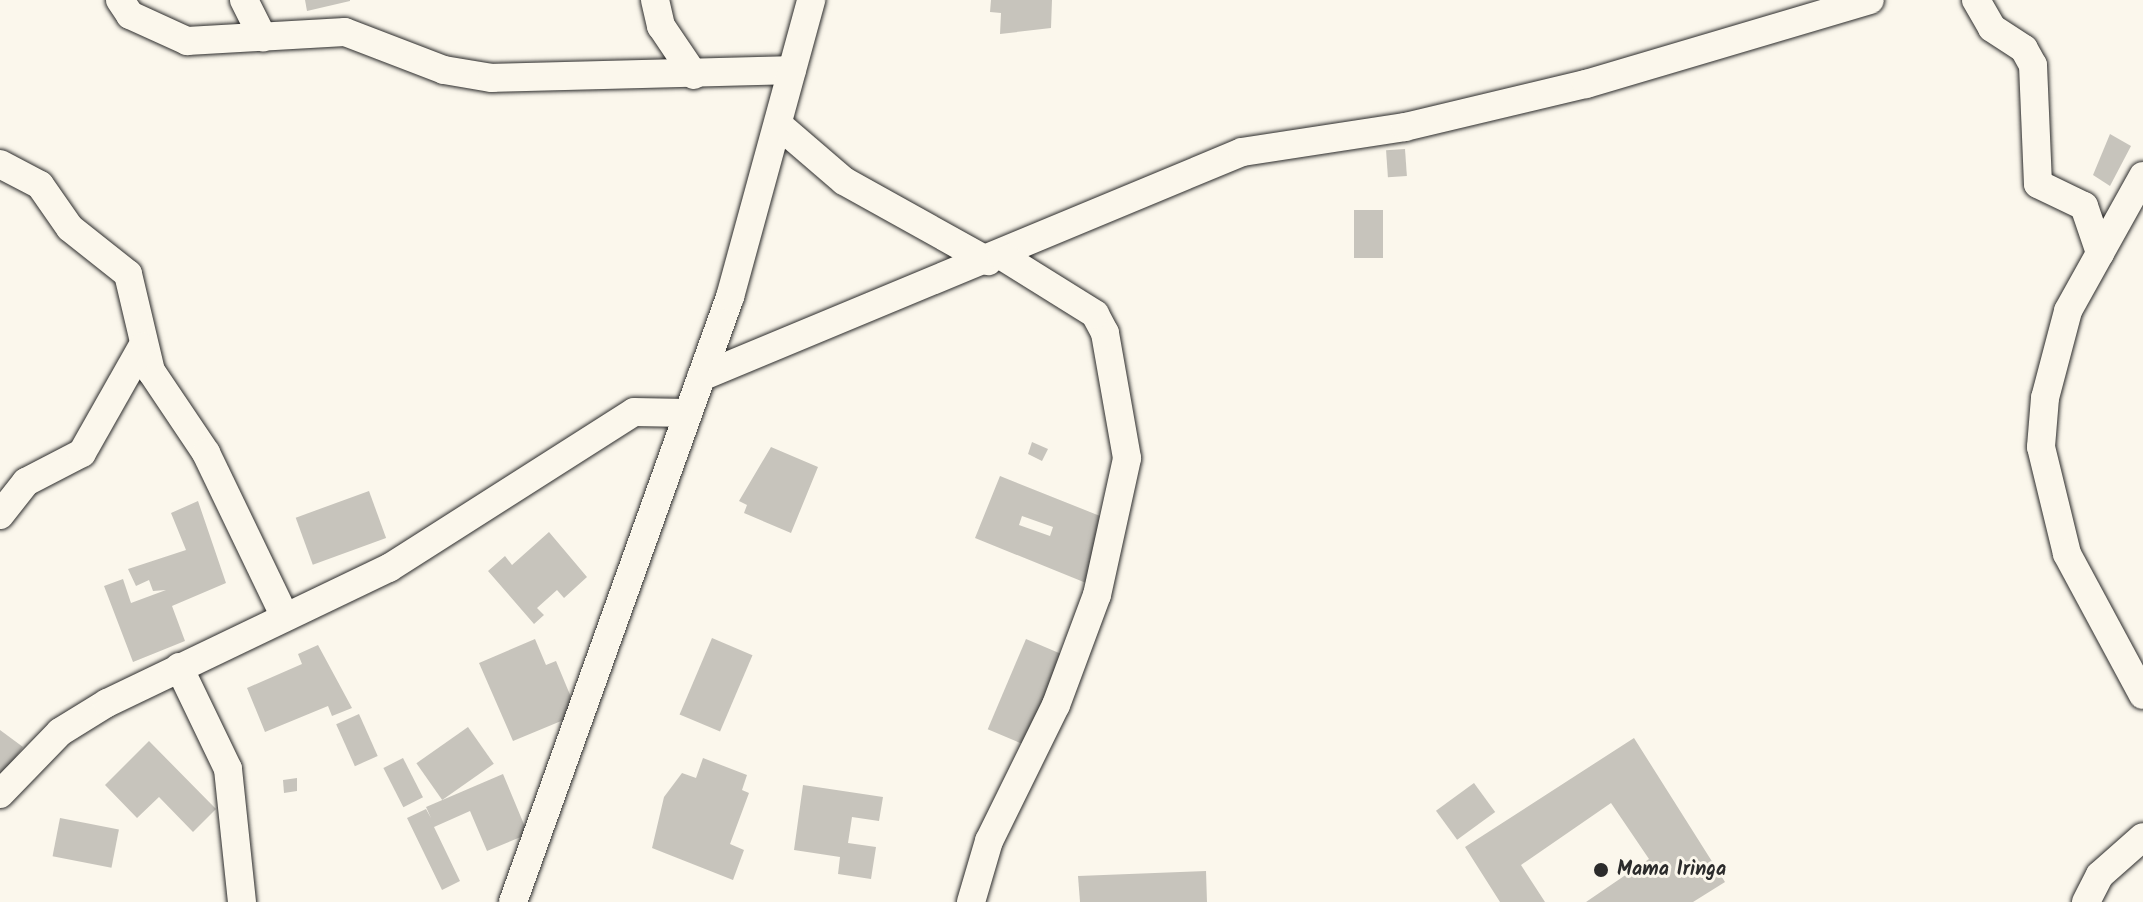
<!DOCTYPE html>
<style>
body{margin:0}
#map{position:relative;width:2143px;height:902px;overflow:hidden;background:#fbf7ec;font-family:Kalam,sans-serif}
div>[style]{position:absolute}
.building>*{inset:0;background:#c7c4bc;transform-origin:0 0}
.roads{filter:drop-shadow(0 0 2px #2b2b2b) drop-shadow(0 0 2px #2b2b2b)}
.street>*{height:28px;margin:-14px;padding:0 14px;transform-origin:14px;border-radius:14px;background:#fbf7ec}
.dots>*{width:22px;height:22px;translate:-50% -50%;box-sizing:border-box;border:4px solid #fbf7ec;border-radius:50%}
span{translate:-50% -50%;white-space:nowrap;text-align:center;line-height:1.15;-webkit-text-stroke:6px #fbf7ec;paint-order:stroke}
.poi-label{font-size:20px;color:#2b2b2b;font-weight:700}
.left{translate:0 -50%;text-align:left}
</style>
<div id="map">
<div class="building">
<i style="clip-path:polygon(305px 0,350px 0,350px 1px,307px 11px)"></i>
<i style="clip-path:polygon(991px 0,1052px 0,1051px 28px,1000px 34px,1001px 13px,990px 12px)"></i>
<i style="clip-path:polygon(2110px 134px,2131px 146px,2110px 186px,2093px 175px)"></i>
<i style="left:1405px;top:149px;width:27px;height:19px;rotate:86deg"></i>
<i style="left:1354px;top:210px;width:29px;height:48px"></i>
<i style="clip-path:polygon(1032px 442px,1048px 449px,1042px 461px,1028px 454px)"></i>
<i style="clip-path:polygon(771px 447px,818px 467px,791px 533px,744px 513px,747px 505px,739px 501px)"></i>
<i style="clip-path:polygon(evenodd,1000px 476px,1115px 522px,1091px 585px,975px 538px,1000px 476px,1022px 516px,1053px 527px,1050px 536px,1019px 525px,1022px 516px)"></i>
<i style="left:369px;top:491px;width:50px;height:78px;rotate:70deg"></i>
<i style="clip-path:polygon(198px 501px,226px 583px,172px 606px,185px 641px,133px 662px,104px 586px,123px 579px,131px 603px,166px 590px,153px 591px,149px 580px,136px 586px,128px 569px,186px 550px,171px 513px)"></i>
<i style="clip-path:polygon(549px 532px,587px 577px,564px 598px,557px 590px,537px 608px,544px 615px,534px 624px,488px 571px,505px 556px,512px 565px)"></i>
<i style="left:712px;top:638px;width:44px;height:83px;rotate:23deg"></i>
<i style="clip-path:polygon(535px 639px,546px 665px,556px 661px,578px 714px,513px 741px,479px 663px)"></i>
<i style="left:1026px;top:639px;width:50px;height:98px;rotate:23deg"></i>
<i style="clip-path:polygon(318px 645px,352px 708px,332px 716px,328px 706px,265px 732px,247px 688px,302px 664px,298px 654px)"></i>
<i style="left:359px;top:714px;width:46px;height:25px;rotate:66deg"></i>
<i style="left:468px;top:727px;width:45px;height:63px;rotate:55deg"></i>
<i style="clip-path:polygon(0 730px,23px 747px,0 779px)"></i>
<i style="clip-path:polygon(1634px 738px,1725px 882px,1693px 902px,1586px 902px,1649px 859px,1611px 803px,1521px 865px,1545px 902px,1500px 902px,1465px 847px)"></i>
<i style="clip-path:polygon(149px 741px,216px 809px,193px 832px,159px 797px,137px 818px,105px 785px)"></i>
<i style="left:403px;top:758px;width:44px;height:22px;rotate:63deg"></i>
<i style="clip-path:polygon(703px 758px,747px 775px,742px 790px,749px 793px,730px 844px,744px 850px,733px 880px,652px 848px,664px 797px,682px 773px,696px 778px)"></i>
<i style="clip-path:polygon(503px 774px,528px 834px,487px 851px,470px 811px,434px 827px,460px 881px,442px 890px,407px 818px,426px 809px,431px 818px,426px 807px)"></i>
<i style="clip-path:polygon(297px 778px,297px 791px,284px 793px,283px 780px)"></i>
<i style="left:1474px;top:783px;width:36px;height:47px;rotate:54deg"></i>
<i style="clip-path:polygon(803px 785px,883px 797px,879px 821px,852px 817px,848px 843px,876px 847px,871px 879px,838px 874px,840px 857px,794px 850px)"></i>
<i style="left:60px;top:818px;width:60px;height:39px;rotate:11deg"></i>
<i style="clip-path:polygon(1206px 871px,1207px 902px,1080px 902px,1078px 876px)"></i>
</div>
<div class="roads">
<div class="street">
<i style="left:120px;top:0;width:18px;rotate:56deg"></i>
<i style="left:130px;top:15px;width:63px;rotate:24.5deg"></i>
<i style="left:187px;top:41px;width:158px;rotate:-3.3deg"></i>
<i style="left:345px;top:32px;width:106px;rotate:21deg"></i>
<i style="left:444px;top:70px;width:49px;rotate:9.5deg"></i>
<i style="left:492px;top:78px;width:300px;rotate:-1.5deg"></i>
<i style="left:244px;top:0;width:42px;rotate:63.4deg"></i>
<i style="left:655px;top:0;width:27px;rotate:77deg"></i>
<i style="left:661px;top:26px;width:59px;rotate:56deg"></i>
<i style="left:1976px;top:0;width:32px;rotate:60deg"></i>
<i style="left:1992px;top:28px;width:38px;rotate:33deg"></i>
<i style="left:2024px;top:49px;width:18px;rotate:61deg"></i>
<i style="left:2033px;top:65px;width:119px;rotate:87.6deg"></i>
<i style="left:2038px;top:184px;width:51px;rotate:25.6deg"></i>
<i style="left:2084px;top:206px;width:50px;rotate:71.2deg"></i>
<i style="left:780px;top:126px;width:84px;rotate:40.7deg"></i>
<i style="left:844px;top:181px;width:165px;rotate:29.1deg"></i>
<i style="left:0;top:164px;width:45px;rotate:27.7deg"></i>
<i style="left:40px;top:185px;width:52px;rotate:55.1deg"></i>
<i style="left:70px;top:228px;width:74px;rotate:38.4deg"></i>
<i style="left:128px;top:274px;width:100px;rotate:76.7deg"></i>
<i style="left:151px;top:371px;width:99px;rotate:56.1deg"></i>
<i style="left:206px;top:453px;width:182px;rotate:64.3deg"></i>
<i style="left:2143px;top:176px;width:154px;rotate:119.1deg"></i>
<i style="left:2068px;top:311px;width:90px;rotate:104.8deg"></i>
<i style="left:2045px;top:398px;width:49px;rotate:94.7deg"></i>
<i style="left:2041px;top:447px;width:110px;rotate:76.3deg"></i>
<i style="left:2067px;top:554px;width:160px;rotate:61.7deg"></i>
<i style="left:701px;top:377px;width:586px;rotate:-22.58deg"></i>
<i style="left:1242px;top:152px;width:165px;rotate:-8.7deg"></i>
<i style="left:1405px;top:127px;width:186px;rotate:-13.4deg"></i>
<i style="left:1586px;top:84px;width:296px;rotate:-16.5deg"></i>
<i style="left:0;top:515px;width:42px;rotate:-51.8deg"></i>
<i style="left:26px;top:482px;width:63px;rotate:-27.4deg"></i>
<i style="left:82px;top:453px;width:122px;rotate:-60.5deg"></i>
<i style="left:179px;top:667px;width:113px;rotate:64.3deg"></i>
<i style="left:228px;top:769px;width:134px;rotate:84deg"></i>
<i style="left:0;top:794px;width:86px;rotate:-45.9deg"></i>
<i style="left:60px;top:732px;width:55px;rotate:-31.7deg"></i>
<i style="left:107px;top:703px;width:313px;rotate:-25.6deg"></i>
<i style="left:389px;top:568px;width:290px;rotate:-32.5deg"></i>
<i style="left:634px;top:412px;width:54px;rotate:1.1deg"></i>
<i style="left:513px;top:902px;width:643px;rotate:-70.27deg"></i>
<i style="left:730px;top:297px;width:308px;rotate:-74.7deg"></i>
<i style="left:971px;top:902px;width:64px;rotate:-73.6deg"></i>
<i style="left:989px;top:841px;width:152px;rotate:-63.8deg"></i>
<i style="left:1056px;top:705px;width:117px;rotate:-69.6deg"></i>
<i style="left:1097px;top:595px;width:140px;rotate:-77.6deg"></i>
<i style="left:1127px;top:458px;width:127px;rotate:-100deg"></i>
<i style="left:1105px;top:333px;width:21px;rotate:-118deg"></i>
<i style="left:1095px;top:314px;width:110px;rotate:-148.1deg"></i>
<i style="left:2086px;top:902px;width:30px;rotate:-63deg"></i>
<i style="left:2100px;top:875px;width:57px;rotate:-41.5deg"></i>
</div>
</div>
<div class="dots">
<i style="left:1601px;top:870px;background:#2b2b2b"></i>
</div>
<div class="poi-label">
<span class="left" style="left:1617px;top:870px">Mama Iringa</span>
</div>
</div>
